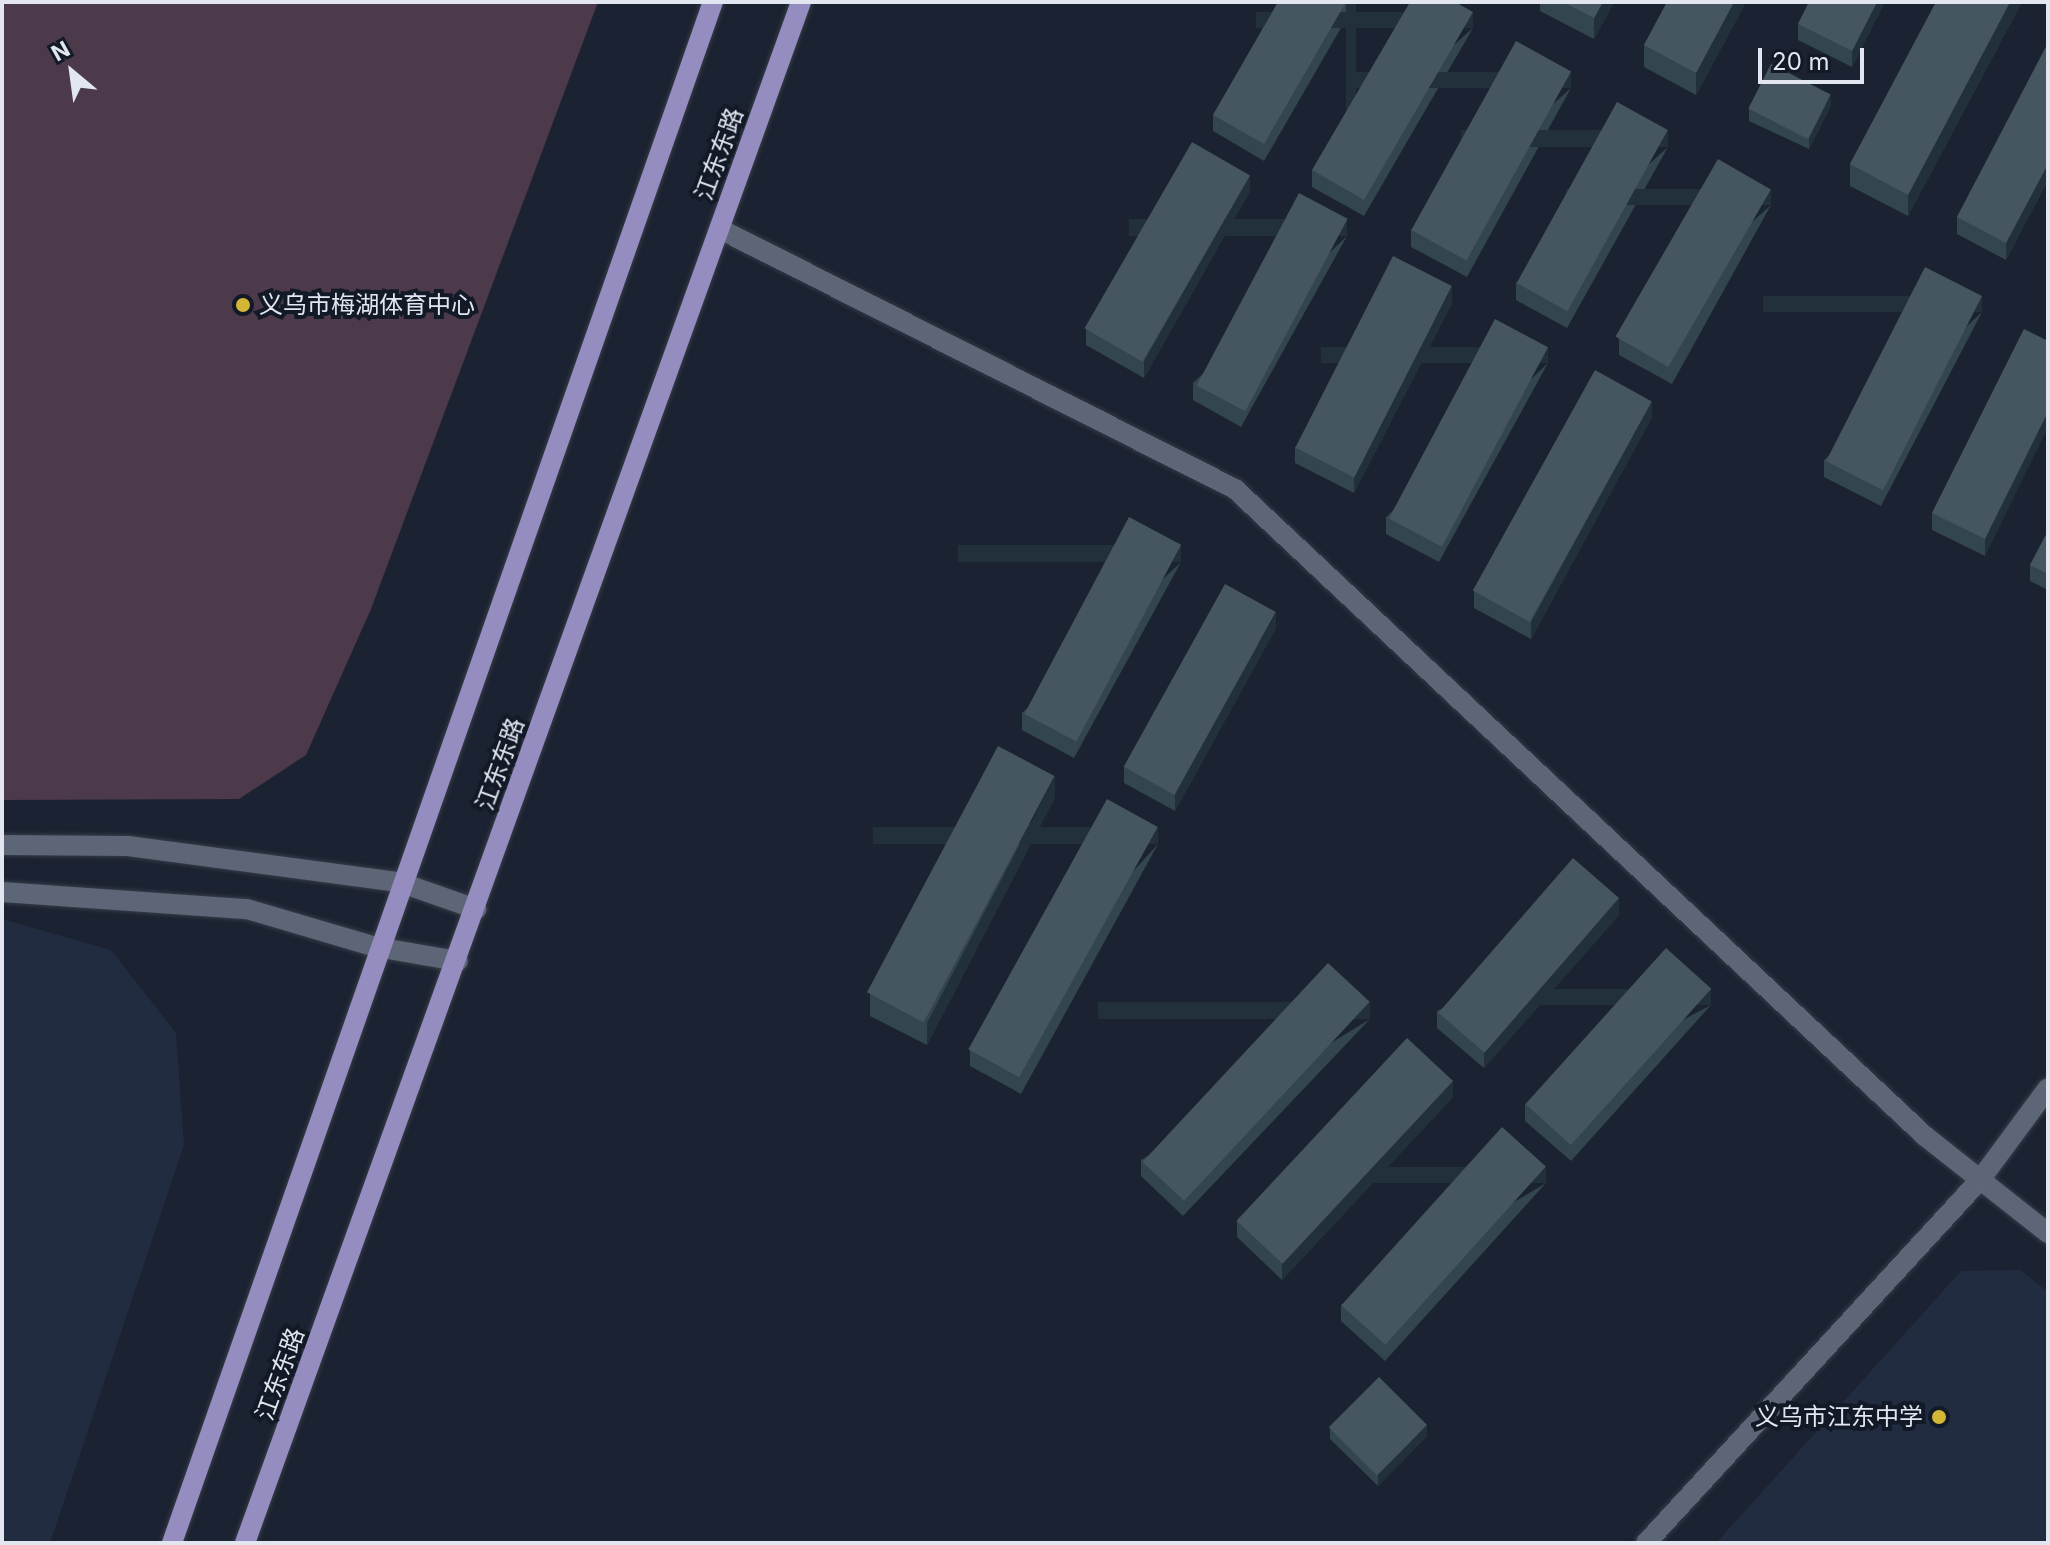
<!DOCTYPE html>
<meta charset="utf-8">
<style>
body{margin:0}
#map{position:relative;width:2050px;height:1545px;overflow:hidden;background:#1b2231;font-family:Inter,"Noto Sans SC",sans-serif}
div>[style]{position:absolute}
.built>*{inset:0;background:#222c40}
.green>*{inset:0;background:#4c394a}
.roads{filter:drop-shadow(0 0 2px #363c48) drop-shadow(0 0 2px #363c48)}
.minor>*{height:20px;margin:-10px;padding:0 10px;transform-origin:10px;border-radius:10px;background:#5d6677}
.tertiary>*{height:20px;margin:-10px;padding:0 10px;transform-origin:10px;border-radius:10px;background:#5d6677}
.primary>*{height:20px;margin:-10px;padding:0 10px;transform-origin:10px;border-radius:10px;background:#958cc0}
.wall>*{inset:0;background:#33454e}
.shaded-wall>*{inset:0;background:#22303b;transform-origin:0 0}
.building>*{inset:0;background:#465660;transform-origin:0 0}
.dots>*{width:22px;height:22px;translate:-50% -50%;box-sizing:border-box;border:4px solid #121927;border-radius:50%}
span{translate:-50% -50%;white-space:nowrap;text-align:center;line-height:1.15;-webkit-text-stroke:8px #121927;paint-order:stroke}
.street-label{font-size:24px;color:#e1e6f0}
.poi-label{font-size:24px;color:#e1e6f0}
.left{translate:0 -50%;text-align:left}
.right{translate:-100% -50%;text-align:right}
.frame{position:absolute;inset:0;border:4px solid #e1e6f0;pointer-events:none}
.north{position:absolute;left:32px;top:32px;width:80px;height:80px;-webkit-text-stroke:6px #121927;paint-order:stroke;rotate:331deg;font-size:22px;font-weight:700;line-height:32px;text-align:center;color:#e1e6f0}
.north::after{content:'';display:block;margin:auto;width:28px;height:36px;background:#e1e6f0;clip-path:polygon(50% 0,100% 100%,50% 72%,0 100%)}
.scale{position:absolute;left:1758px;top:48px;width:106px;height:36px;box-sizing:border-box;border:4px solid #e1e6f0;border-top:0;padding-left:10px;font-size:24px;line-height:28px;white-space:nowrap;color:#e1e6f0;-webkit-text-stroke:6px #121927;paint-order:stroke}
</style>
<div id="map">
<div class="built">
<i style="clip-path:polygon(2px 919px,111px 950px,176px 1033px,184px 1145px,50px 1543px,2px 1543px)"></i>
<i style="clip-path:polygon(2021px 1270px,2048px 1292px,2048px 1543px,1716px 1543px,1961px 1271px)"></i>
</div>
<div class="green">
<i style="clip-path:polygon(2px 2px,598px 2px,371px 609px,306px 755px,239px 799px,2px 800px)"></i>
</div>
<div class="roads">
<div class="minor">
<i style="left:720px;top:229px;width:577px;rotate:26.79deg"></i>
<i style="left:1235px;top:489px;width:946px;rotate:43.16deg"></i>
<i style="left:1925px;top:1136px;width:157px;rotate:38.3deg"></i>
<i style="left:1646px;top:1543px;width:493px;rotate:-47.4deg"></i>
<i style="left:1980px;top:1180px;width:114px;rotate:-53.5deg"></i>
</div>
<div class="tertiary">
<i style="left:2px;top:845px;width:126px;rotate:0.5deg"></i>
<i style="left:128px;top:846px;width:273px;rotate:7.6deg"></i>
<i style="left:399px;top:882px;width:82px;rotate:19.3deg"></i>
<i style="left:2px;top:892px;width:246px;rotate:4deg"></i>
<i style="left:247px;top:909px;width:134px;rotate:16.4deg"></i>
<i style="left:376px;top:947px;width:83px;rotate:9.7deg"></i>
</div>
<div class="primary">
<i style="left:172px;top:1543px;width:1633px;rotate:-70.66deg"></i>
<i style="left:245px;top:1543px;width:1638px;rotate:-70.16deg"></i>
</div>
</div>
<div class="wall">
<i style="clip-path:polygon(1278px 2px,1356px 2px,1264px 161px,1213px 131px,1213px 115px)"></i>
<i style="clip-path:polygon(1540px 2px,1614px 2px,1594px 39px,1540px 11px)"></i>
<i style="clip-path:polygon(1667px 2px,1746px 2px,1696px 95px,1644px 67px,1644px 45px)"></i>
<i style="clip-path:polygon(1809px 2px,1885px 2px,1852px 67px,1798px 40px,1798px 24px)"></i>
<i style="clip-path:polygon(1936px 2px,2022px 2px,1908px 216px,1850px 186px,1850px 164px)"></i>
<i style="clip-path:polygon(1473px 28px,1364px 216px,1312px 187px,1312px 170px)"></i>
<i style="clip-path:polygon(2048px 43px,2048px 180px,2006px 260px,1957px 234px,1957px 217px)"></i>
<i style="clip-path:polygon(1571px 88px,1467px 277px,1411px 247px,1411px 230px)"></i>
<i style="clip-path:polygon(1831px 105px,1809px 149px,1749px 121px,1749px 109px)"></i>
<i style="clip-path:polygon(1668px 147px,1567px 328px,1516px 300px,1516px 283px)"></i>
<i style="clip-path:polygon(1250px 191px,1144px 378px,1086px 345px,1086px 329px)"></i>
<i style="clip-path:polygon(1771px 205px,1672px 384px,1619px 355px,1619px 339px)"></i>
<i style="clip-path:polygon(1347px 236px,1241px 427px,1193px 400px,1193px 383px)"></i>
<i style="clip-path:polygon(1452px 303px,1354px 493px,1295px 463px,1295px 447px)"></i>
<i style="clip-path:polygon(1982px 312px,1881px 506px,1824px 477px,1824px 460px)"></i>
<i style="clip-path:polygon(2024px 329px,1985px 556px,1932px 530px,1932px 513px)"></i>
<i style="clip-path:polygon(1548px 363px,1439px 562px,1386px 534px,1386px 517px)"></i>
<i style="clip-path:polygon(1652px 417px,1531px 639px,1474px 608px,1474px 591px)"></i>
<i style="clip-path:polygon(2048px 531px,2048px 590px,2030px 581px,2030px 565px)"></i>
<i style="clip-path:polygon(1181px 562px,1074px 758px,1022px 730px,1022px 713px)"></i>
<i style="clip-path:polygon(1276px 628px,1175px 811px,1124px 783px,1124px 767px)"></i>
<i style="clip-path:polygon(1055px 797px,927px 1045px,870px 1016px,870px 994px)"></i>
<i style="clip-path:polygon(1158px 844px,1021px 1094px,970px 1066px,970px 1050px)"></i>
<i style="clip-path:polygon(1619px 915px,1484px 1068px,1437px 1028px,1437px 1011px)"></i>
<i style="clip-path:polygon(1711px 1005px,1571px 1161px,1525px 1121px,1525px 1104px)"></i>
<i style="clip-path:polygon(1370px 1019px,1183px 1216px,1141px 1176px,1141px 1160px)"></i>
<i style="clip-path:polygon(1453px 1097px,1282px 1280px,1237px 1237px,1237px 1221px)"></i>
<i style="clip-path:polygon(1546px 1183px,1385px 1361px,1341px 1321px,1341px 1305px)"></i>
<i style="clip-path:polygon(1330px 1428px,1427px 1436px,1378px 1486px,1330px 1439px)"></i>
</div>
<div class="shaded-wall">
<i style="left:1346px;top:2px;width:10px;height:164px"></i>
<i style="clip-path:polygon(1603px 2px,1614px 2px,1594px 39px,1594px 18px)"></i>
<i style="clip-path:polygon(1734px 2px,1746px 2px,1696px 95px,1696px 73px)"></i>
<i style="clip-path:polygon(1877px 2px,1885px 2px,1852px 67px,1852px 51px)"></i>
<i style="clip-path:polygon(2010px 2px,2022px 2px,1908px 216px,1908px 195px)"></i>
<i style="left:1473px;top:12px;width:16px;height:217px;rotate:90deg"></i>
<i style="left:1571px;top:72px;width:16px;height:216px;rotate:90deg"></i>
<i style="clip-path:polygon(1831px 94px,1831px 105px,1809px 149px,1809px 138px)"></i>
<i style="left:1668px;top:130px;width:17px;height:207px;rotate:90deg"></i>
<i style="clip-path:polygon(2048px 164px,2048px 180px,2006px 260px,2006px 243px)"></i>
<i style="clip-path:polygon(1250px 175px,1250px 191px,1144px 378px,1144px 361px)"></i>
<i style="left:1771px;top:189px;width:16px;height:205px;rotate:90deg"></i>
<i style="left:1347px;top:219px;width:17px;height:218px;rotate:90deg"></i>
<i style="clip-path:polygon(1452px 286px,1452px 303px,1354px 493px,1354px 477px)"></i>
<i style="left:1982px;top:296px;width:16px;height:219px;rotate:90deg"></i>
<i style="left:1548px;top:347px;width:16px;height:227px;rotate:90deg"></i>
<i style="clip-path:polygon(1652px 401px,1652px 417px,1531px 639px,1531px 622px)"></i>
<i style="clip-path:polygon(2048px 412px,2048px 428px,1985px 556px,1985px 539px)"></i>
<i style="left:1181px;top:545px;width:17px;height:223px;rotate:90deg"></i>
<i style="clip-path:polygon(1276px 612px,1276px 628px,1175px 811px,1175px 794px)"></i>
<i style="clip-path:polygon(1055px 776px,1055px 797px,927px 1045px,927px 1023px)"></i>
<i style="left:1158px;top:827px;width:17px;height:285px;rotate:90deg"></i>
<i style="clip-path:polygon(1619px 898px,1619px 915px,1484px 1068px,1484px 1052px)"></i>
<i style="left:1711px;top:989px;width:16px;height:210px;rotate:90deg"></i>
<i style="left:1370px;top:1002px;width:17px;height:272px;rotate:90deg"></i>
<i style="clip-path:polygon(1453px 1081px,1453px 1097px,1282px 1280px,1282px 1263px)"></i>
<i style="left:1546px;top:1167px;width:16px;height:240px;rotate:90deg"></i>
<i style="clip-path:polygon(1427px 1425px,1427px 1436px,1378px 1486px,1378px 1475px)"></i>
</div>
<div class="building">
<i style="clip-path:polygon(1278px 2px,1346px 2px,1264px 144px,1213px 115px)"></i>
<i style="clip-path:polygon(1410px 2px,1455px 2px,1473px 12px,1364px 200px,1312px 170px)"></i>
<i style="clip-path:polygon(1563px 2px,1603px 2px,1594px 18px)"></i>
<i style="clip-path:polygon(1667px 2px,1734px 2px,1696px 73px,1644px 45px)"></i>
<i style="clip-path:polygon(1809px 2px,1877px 2px,1852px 51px,1798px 24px)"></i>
<i style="clip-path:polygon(1936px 2px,2010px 2px,1908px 195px,1850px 164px)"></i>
<i style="left:1516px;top:41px;width:63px;height:216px;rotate:29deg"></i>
<i style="clip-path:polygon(2048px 43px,2048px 164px,2006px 243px,1957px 217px)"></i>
<i style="left:1771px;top:64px;width:67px;height:50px;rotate:27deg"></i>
<i style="left:1617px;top:102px;width:58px;height:207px;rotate:29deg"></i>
<i style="left:1192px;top:142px;width:67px;height:215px;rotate:30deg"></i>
<i style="left:1718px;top:159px;width:61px;height:205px;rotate:30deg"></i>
<i style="left:1299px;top:193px;width:55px;height:218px;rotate:28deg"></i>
<i style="left:1393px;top:256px;width:66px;height:215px;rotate:27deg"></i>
<i style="left:1925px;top:267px;width:64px;height:218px;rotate:27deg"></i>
<i style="left:1495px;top:319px;width:60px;height:226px;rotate:28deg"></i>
<i style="clip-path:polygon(2024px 329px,2048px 341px,2048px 412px,1985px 539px,1932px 513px)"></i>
<i style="left:1595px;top:370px;width:65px;height:252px;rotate:29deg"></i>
<i style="left:1129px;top:517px;width:59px;height:223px;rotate:28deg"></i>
<i style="clip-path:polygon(2048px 531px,2048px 574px,2030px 565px)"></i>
<i style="left:1225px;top:584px;width:58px;height:209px;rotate:29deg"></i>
<i style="left:998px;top:746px;width:64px;height:279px;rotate:28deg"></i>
<i style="left:1107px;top:799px;width:58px;height:286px;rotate:29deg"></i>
<i style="left:1573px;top:858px;width:61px;height:205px;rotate:41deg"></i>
<i style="left:1666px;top:948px;width:61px;height:210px;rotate:42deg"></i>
<i style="left:1328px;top:963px;width:57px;height:272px;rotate:43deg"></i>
<i style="left:1407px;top:1038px;width:63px;height:250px;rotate:43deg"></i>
<i style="left:1502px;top:1127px;width:59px;height:240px;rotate:42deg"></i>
<i style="left:1379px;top:1377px;width:68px;height:71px;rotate:45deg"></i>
</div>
<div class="dots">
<i style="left:243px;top:305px;background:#d3b635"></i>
<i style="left:1939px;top:1417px;background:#d3b635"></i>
</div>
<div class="street-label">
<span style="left:719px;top:154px;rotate:-70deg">江东东路</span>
<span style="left:500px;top:764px;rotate:-70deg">江东东路</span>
<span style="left:280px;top:1374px;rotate:-70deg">江东东路</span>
</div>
<div class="poi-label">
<span class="left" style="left:259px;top:305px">义乌市梅湖体育中心</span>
<span class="right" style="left:1923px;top:1417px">义乌市江东中学</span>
</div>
<div class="frame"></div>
<div class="north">N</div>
<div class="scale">20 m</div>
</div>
